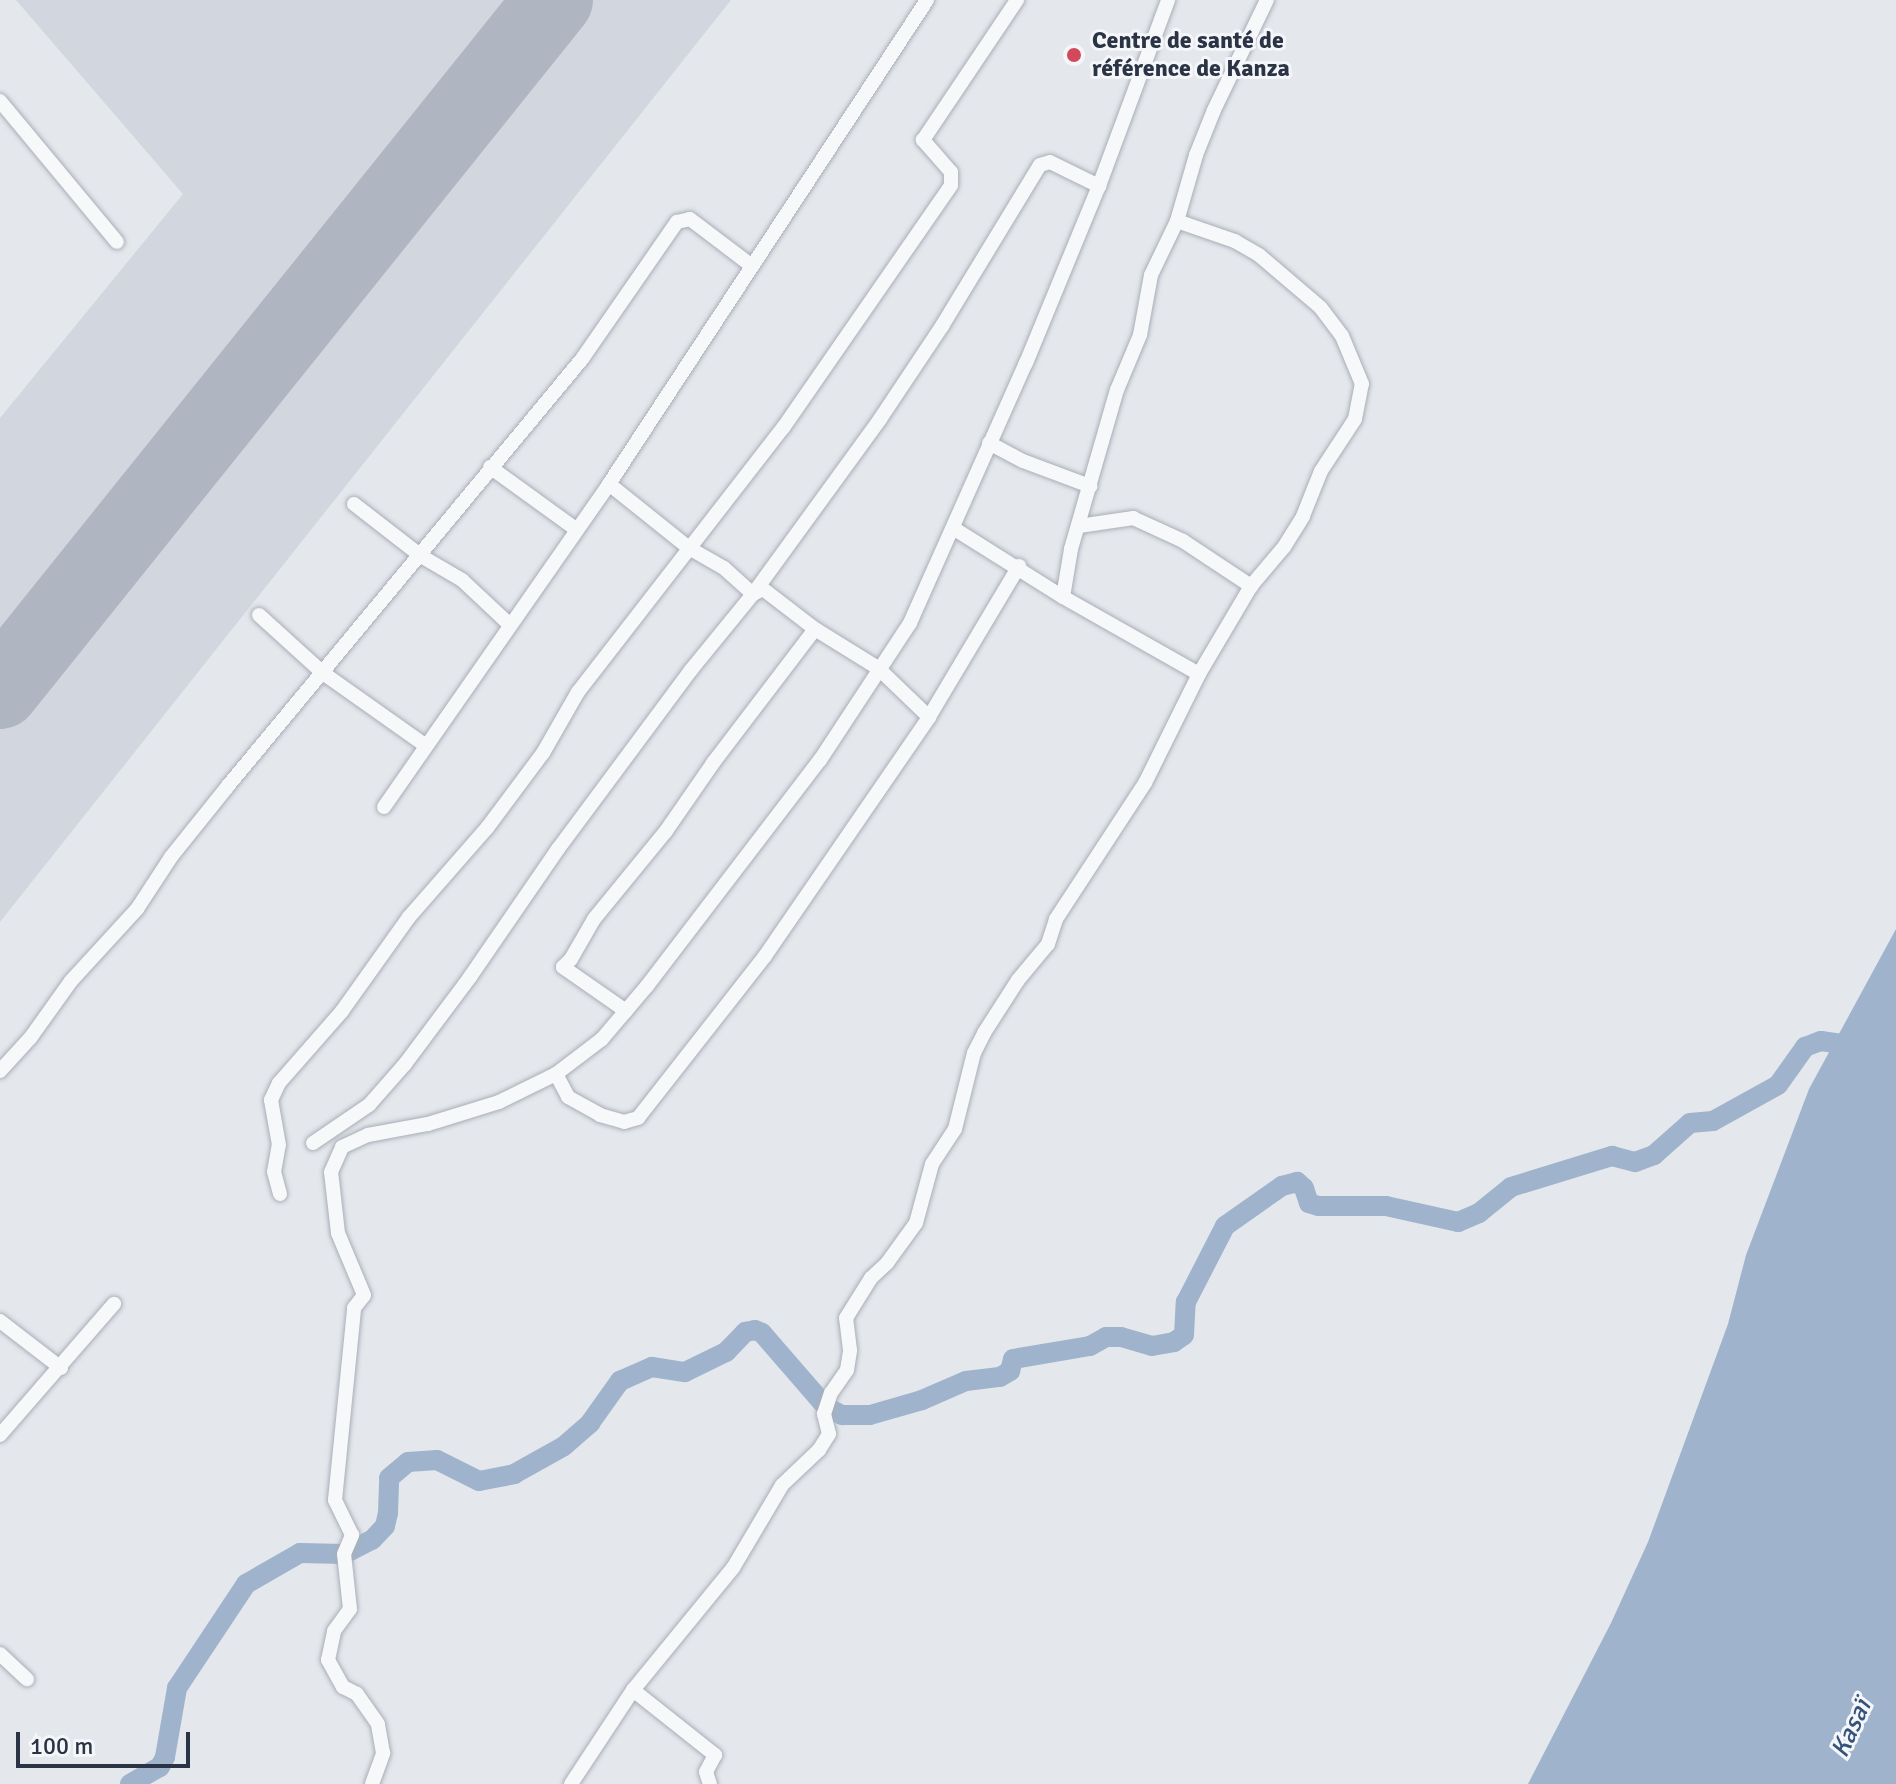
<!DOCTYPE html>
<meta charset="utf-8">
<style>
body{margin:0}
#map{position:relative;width:1896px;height:1784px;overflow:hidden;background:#e4e7ec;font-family:Signika,sans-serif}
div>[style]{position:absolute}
.built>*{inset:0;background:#d2d6de}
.water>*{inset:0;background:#9fb4cc}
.river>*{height:20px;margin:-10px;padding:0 10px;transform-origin:10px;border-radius:10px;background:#9fb4cc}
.runway>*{height:78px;margin:-39px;padding:0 39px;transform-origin:39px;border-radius:39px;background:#b0b6c1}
.roads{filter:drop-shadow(0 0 2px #a9aeb7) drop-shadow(0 0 2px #a9aeb7)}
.minor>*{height:14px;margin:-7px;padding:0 7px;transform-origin:7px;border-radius:7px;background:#f7f8fa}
.dots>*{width:22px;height:22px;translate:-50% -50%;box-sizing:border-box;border:4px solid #f4f6f9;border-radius:50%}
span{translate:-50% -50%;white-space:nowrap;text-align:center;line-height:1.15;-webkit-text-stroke:6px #f4f6f9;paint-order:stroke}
.poi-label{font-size:24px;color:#2b3445;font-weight:700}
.left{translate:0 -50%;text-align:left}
.water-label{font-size:26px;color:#34527a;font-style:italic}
.scale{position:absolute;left:16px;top:1732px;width:174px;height:36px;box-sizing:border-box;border:4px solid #2b3445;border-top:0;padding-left:10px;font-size:24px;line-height:28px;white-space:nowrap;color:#2b3445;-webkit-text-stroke:6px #f4f6f9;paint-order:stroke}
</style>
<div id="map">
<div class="built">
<i style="clip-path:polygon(16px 0,731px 0,0 922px,0 418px,183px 194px)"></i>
</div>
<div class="water">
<i style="clip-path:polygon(1896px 929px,1896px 1784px,1528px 1784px,1611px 1623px,1648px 1542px,1728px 1324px,1746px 1255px,1809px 1089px)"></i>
</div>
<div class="river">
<i style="left:130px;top:1784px;width:34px;rotate:-30deg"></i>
<i style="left:160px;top:1767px;width:11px;rotate:-63deg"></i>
<i style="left:165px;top:1757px;width:70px;rotate:-80.1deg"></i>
<i style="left:177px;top:1688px;width:125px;rotate:-56.4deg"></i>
<i style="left:246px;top:1584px;width:62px;rotate:-29.9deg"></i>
<i style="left:300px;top:1553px;width:44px;rotate:1.3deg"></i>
<i style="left:344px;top:1554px;width:31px;rotate:-27deg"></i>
<i style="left:372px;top:1540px;width:19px;rotate:-47deg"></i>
<i style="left:385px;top:1526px;width:13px;rotate:-77deg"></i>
<i style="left:388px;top:1513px;width:35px;rotate:-88deg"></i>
<i style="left:389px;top:1478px;width:25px;rotate:-40deg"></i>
<i style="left:408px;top:1462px;width:29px;rotate:-4deg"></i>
<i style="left:437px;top:1460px;width:47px;rotate:26.6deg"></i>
<i style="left:479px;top:1481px;width:36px;rotate:-11deg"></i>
<i style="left:514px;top:1474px;width:57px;rotate:-29.2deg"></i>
<i style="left:564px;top:1446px;width:35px;rotate:-41deg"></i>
<i style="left:590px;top:1423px;width:52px;rotate:-54.5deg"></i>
<i style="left:620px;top:1381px;width:35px;rotate:-24deg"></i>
<i style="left:652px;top:1367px;width:33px;rotate:9deg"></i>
<i style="left:685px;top:1372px;width:46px;rotate:-26deg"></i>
<i style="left:726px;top:1352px;width:28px;rotate:-46deg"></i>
<i style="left:745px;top:1332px;width:10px;rotate:-11deg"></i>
<i style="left:755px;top:1330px;width:8px;rotate:23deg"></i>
<i style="left:762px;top:1333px;width:98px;rotate:49.1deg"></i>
<i style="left:826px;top:1407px;width:18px;rotate:27deg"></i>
<i style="left:842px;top:1415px;width:28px"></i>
<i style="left:870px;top:1415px;width:54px;rotate:-16.1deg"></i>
<i style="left:922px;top:1400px;width:48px;rotate:-23.4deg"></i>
<i style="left:966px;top:1381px;width:34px;rotate:-7deg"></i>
<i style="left:1000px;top:1377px;width:12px;rotate:-31deg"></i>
<i style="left:1010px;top:1371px;width:12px;rotate:-76deg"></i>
<i style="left:1013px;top:1359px;width:78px;rotate:-9.6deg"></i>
<i style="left:1090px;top:1346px;width:18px;rotate:-29deg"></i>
<i style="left:1106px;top:1337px;width:15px"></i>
<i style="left:1121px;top:1337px;width:32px;rotate:16deg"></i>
<i style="left:1152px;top:1346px;width:22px;rotate:-10deg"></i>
<i style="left:1174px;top:1342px;width:12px;rotate:-35deg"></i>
<i style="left:1184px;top:1335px;width:33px;rotate:-87deg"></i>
<i style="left:1186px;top:1302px;width:85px;rotate:-62.8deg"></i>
<i style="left:1225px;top:1226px;width:70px;rotate:-35.1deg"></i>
<i style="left:1282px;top:1186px;width:16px;rotate:-15deg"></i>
<i style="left:1297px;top:1182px;width:9px;rotate:41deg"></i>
<i style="left:1304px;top:1188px;width:16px;rotate:72deg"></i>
<i style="left:1309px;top:1203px;width:9px;rotate:18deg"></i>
<i style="left:1318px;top:1206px;width:68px"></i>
<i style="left:1386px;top:1206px;width:74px;rotate:12.5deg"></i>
<i style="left:1458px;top:1222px;width:23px;rotate:-23deg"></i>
<i style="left:1479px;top:1213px;width:41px;rotate:-39.1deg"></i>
<i style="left:1511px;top:1187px;width:106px;rotate:-17.1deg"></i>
<i style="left:1612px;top:1156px;width:24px;rotate:15deg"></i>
<i style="left:1635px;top:1162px;width:20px;rotate:-20deg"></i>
<i style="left:1654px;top:1155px;width:48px;rotate:-41.6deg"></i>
<i style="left:1690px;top:1123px;width:23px;rotate:-5deg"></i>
<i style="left:1713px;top:1121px;width:74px;rotate:-29deg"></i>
<i style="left:1778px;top:1085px;width:47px;rotate:-54.6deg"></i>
<i style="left:1805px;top:1047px;width:17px;rotate:-21deg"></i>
<i style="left:1821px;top:1041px;width:76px;rotate:8.3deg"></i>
</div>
<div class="runway">
<i style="left:0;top:690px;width:885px;rotate:-51.24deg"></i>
</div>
<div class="roads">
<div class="minor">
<i style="left:0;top:101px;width:183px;rotate:50.3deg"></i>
<i style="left:989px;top:443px;width:38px;rotate:28deg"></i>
<i style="left:1023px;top:461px;width:72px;rotate:20.5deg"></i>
<i style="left:490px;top:467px;width:107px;rotate:35.9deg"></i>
<i style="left:609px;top:484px;width:102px;rotate:38.7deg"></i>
<i style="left:689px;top:548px;width:40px;rotate:29.7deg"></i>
<i style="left:724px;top:568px;width:39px;rotate:42deg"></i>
<i style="left:753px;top:594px;width:11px;rotate:-27deg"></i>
<i style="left:763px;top:589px;width:66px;rotate:37.6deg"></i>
<i style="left:815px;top:629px;width:74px;rotate:31.8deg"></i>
<i style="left:878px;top:668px;width:71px;rotate:43.9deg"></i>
<i style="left:354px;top:504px;width:85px;rotate:37.8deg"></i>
<i style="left:421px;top:556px;width:48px;rotate:30.3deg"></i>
<i style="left:462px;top:580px;width:66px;rotate:43.2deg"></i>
<i style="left:1079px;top:526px;width:55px;rotate:-8.4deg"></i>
<i style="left:1133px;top:518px;width:55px;rotate:24.7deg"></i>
<i style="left:1183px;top:541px;width:82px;rotate:33.5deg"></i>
<i style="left:953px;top:528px;width:130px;rotate:32.1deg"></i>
<i style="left:1063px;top:597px;width:156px;rotate:29.5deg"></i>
<i style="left:1063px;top:597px;width:49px;rotate:-80.5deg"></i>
<i style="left:1071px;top:549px;width:166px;rotate:-73.9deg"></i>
<i style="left:1117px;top:390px;width:60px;rotate:-67.3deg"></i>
<i style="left:1140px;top:335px;width:61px;rotate:-79.6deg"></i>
<i style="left:1151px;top:275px;width:60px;rotate:-64.3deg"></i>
<i style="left:1177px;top:221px;width:69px;rotate:-73.9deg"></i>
<i style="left:1196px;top:155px;width:48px;rotate:-68.2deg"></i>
<i style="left:1214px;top:110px;width:122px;rotate:-64.3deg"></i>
<i style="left:259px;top:615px;width:86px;rotate:42.2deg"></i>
<i style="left:323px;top:673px;width:126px;rotate:35.3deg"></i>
<i style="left:384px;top:807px;width:394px;rotate:-55.1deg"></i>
<i style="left:609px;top:484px;width:579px;rotate:-56.69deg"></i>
<i style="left:626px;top:1011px;width:77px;rotate:-145.1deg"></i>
<i style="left:563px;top:967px;width:11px;rotate:-45deg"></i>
<i style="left:571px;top:959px;width:46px;rotate:-60.1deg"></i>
<i style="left:594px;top:919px;width:114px;rotate:-50.7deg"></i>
<i style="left:666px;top:831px;width:83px;rotate:-55.3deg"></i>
<i style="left:713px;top:763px;width:168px;rotate:-52.7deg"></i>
<i style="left:0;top:1071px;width:46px;rotate:-47.6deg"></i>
<i style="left:31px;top:1037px;width:69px;rotate:-54.5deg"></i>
<i style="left:71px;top:981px;width:98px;rotate:-47.5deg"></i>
<i style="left:137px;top:909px;width:62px;rotate:-56.8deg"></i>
<i style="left:171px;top:857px;width:90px;rotate:-51.3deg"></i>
<i style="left:227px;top:787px;width:556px;rotate:-50.33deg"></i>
<i style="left:582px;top:359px;width:167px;rotate:-55.3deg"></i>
<i style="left:677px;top:222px;width:13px;rotate:-13deg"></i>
<i style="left:690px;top:219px;width:78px;rotate:37.2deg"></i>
<i style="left:556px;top:1074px;width:26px;rotate:62deg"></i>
<i style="left:568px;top:1097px;width:37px;rotate:29deg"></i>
<i style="left:600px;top:1115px;width:25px;rotate:16deg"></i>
<i style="left:624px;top:1122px;width:15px;rotate:-16deg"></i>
<i style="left:638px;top:1118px;width:206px;rotate:-51.9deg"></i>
<i style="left:765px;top:956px;width:290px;rotate:-55.5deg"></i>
<i style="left:929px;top:717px;width:176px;rotate:-59.2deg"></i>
<i style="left:313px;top:1143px;width:68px;rotate:-34.2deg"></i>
<i style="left:369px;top:1105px;width:55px;rotate:-48.7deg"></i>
<i style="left:405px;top:1064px;width:109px;rotate:-53.2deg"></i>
<i style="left:470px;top:977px;width:155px;rotate:-55.5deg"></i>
<i style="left:558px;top:849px;width:223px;rotate:-53.4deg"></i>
<i style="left:691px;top:670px;width:98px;rotate:-50.8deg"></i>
<i style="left:753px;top:594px;width:216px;rotate:-54deg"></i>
<i style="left:880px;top:419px;width:112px;rotate:-56.3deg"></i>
<i style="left:942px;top:326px;width:188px;rotate:-58.7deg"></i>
<i style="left:1040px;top:165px;width:10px;rotate:-17deg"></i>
<i style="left:1050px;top:162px;width:55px;rotate:26.1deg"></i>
<i style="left:280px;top:1194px;width:23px;rotate:-105deg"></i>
<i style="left:274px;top:1172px;width:27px;rotate:-80deg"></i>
<i style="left:279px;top:1145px;width:46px;rotate:-100.1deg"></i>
<i style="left:271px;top:1100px;width:19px;rotate:-65deg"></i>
<i style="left:279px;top:1083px;width:96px;rotate:-48.8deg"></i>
<i style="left:342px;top:1011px;width:115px;rotate:-54.5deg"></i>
<i style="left:409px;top:917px;width:118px;rotate:-48.8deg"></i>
<i style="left:487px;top:828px;width:94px;rotate:-53.3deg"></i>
<i style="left:543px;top:753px;width:70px;rotate:-60.2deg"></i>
<i style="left:578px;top:692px;width:334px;rotate:-52.2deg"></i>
<i style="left:783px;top:428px;width:295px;rotate:-55.3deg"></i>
<i style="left:951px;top:185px;width:13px;rotate:-90deg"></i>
<i style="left:951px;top:172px;width:43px;rotate:-131.2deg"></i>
<i style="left:923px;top:140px;width:169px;rotate:-56.1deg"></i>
<i style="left:0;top:1321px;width:77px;rotate:37.6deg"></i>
<i style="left:0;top:1435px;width:174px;rotate:-49deg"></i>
<i style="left:0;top:1654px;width:37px;rotate:43deg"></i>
<i style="left:633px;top:1690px;width:105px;rotate:38.4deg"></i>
<i style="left:715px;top:1755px;width:19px;rotate:118deg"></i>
<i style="left:706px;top:1772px;width:13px;rotate:72deg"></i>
<i style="left:372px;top:1784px;width:33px;rotate:-70deg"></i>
<i style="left:383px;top:1753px;width:29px;rotate:-100deg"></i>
<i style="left:378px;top:1724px;width:37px;rotate:-125deg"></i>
<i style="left:357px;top:1694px;width:16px;rotate:-153deg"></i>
<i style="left:343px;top:1687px;width:31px;rotate:-119deg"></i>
<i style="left:328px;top:1660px;width:30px;rotate:-78deg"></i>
<i style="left:334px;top:1631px;width:27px;rotate:-54deg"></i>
<i style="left:350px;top:1609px;width:55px;rotate:-96.2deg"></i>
<i style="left:344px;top:1554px;width:21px;rotate:-67deg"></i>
<i style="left:352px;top:1535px;width:39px;rotate:-116deg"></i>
<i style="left:335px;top:1500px;width:193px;rotate:-84.3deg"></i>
<i style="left:354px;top:1308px;width:16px;rotate:-52deg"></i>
<i style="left:364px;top:1295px;width:67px;rotate:-112.8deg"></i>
<i style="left:338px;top:1233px;width:61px;rotate:-96.5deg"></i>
<i style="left:331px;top:1172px;width:27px;rotate:-66deg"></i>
<i style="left:342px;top:1147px;width:29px;rotate:-25deg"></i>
<i style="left:368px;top:1135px;width:61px;rotate:-10.4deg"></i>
<i style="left:428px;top:1124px;width:74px;rotate:-17.2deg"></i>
<i style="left:499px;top:1102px;width:64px;rotate:-26.2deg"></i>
<i style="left:556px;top:1074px;width:58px;rotate:-37.3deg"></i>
<i style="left:602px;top:1039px;width:70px;rotate:-49.7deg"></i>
<i style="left:647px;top:986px;width:285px;rotate:-52.6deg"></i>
<i style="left:820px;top:760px;width:164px;rotate:-56.7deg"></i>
<i style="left:910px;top:623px;width:285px;rotate:-66deg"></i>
<i style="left:1026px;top:363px;width:191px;rotate:-67.6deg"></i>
<i style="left:1099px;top:186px;width:198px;rotate:-69.6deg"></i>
<i style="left:571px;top:1784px;width:113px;rotate:-56.6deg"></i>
<i style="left:633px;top:1690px;width:158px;rotate:-50.7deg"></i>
<i style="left:733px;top:1568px;width:96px;rotate:-59.4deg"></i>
<i style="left:782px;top:1485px;width:51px;rotate:-43.4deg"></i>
<i style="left:819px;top:1450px;width:19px;rotate:-58deg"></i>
<i style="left:829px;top:1434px;width:21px;rotate:-104deg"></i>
<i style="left:824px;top:1414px;width:22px;rotate:-72deg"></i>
<i style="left:831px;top:1393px;width:28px;rotate:-55deg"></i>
<i style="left:847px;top:1370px;width:20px;rotate:-81deg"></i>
<i style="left:850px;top:1350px;width:32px;rotate:-97deg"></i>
<i style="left:846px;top:1318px;width:47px;rotate:-58deg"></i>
<i style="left:871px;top:1278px;width:22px;rotate:-43deg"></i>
<i style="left:887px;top:1263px;width:49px;rotate:-54.1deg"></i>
<i style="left:916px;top:1223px;width:61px;rotate:-74.8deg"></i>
<i style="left:932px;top:1164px;width:42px;rotate:-56.7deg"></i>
<i style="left:955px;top:1129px;width:78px;rotate:-76deg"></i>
<i style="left:974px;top:1053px;width:22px;rotate:-63deg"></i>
<i style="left:984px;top:1033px;width:63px;rotate:-57.3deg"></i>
<i style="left:1018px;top:980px;width:47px;rotate:-50.2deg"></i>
<i style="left:1048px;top:944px;width:26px;rotate:-72deg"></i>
<i style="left:1056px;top:919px;width:163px;rotate:-56.8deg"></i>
<i style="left:1145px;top:783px;width:122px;rotate:-63.6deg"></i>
<i style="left:1199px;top:674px;width:102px;rotate:-59.4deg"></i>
<i style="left:1251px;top:586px;width:51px;rotate:-49.8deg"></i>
<i style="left:1284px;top:547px;width:36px;rotate:-58deg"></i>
<i style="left:1303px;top:516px;width:48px;rotate:-68.2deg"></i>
<i style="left:1321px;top:471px;width:62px;rotate:-56.8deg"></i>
<i style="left:1355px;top:419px;width:36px;rotate:-79deg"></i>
<i style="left:1362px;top:384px;width:52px;rotate:-112.6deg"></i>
<i style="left:1342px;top:336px;width:36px;rotate:-127deg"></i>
<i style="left:1320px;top:307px;width:80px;rotate:-139.6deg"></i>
<i style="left:1259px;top:255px;width:28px;rotate:-150deg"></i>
<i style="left:1235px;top:241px;width:61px;rotate:-161deg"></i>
</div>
</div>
<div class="dots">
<i style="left:1074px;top:55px;background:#d1495b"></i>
</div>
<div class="poi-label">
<span class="left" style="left:1092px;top:55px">Centre de santé de<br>référence de Kanza</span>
</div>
<div class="water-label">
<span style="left:1852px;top:1729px;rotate:-65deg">Kasaï</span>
</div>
<div class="scale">100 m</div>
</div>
